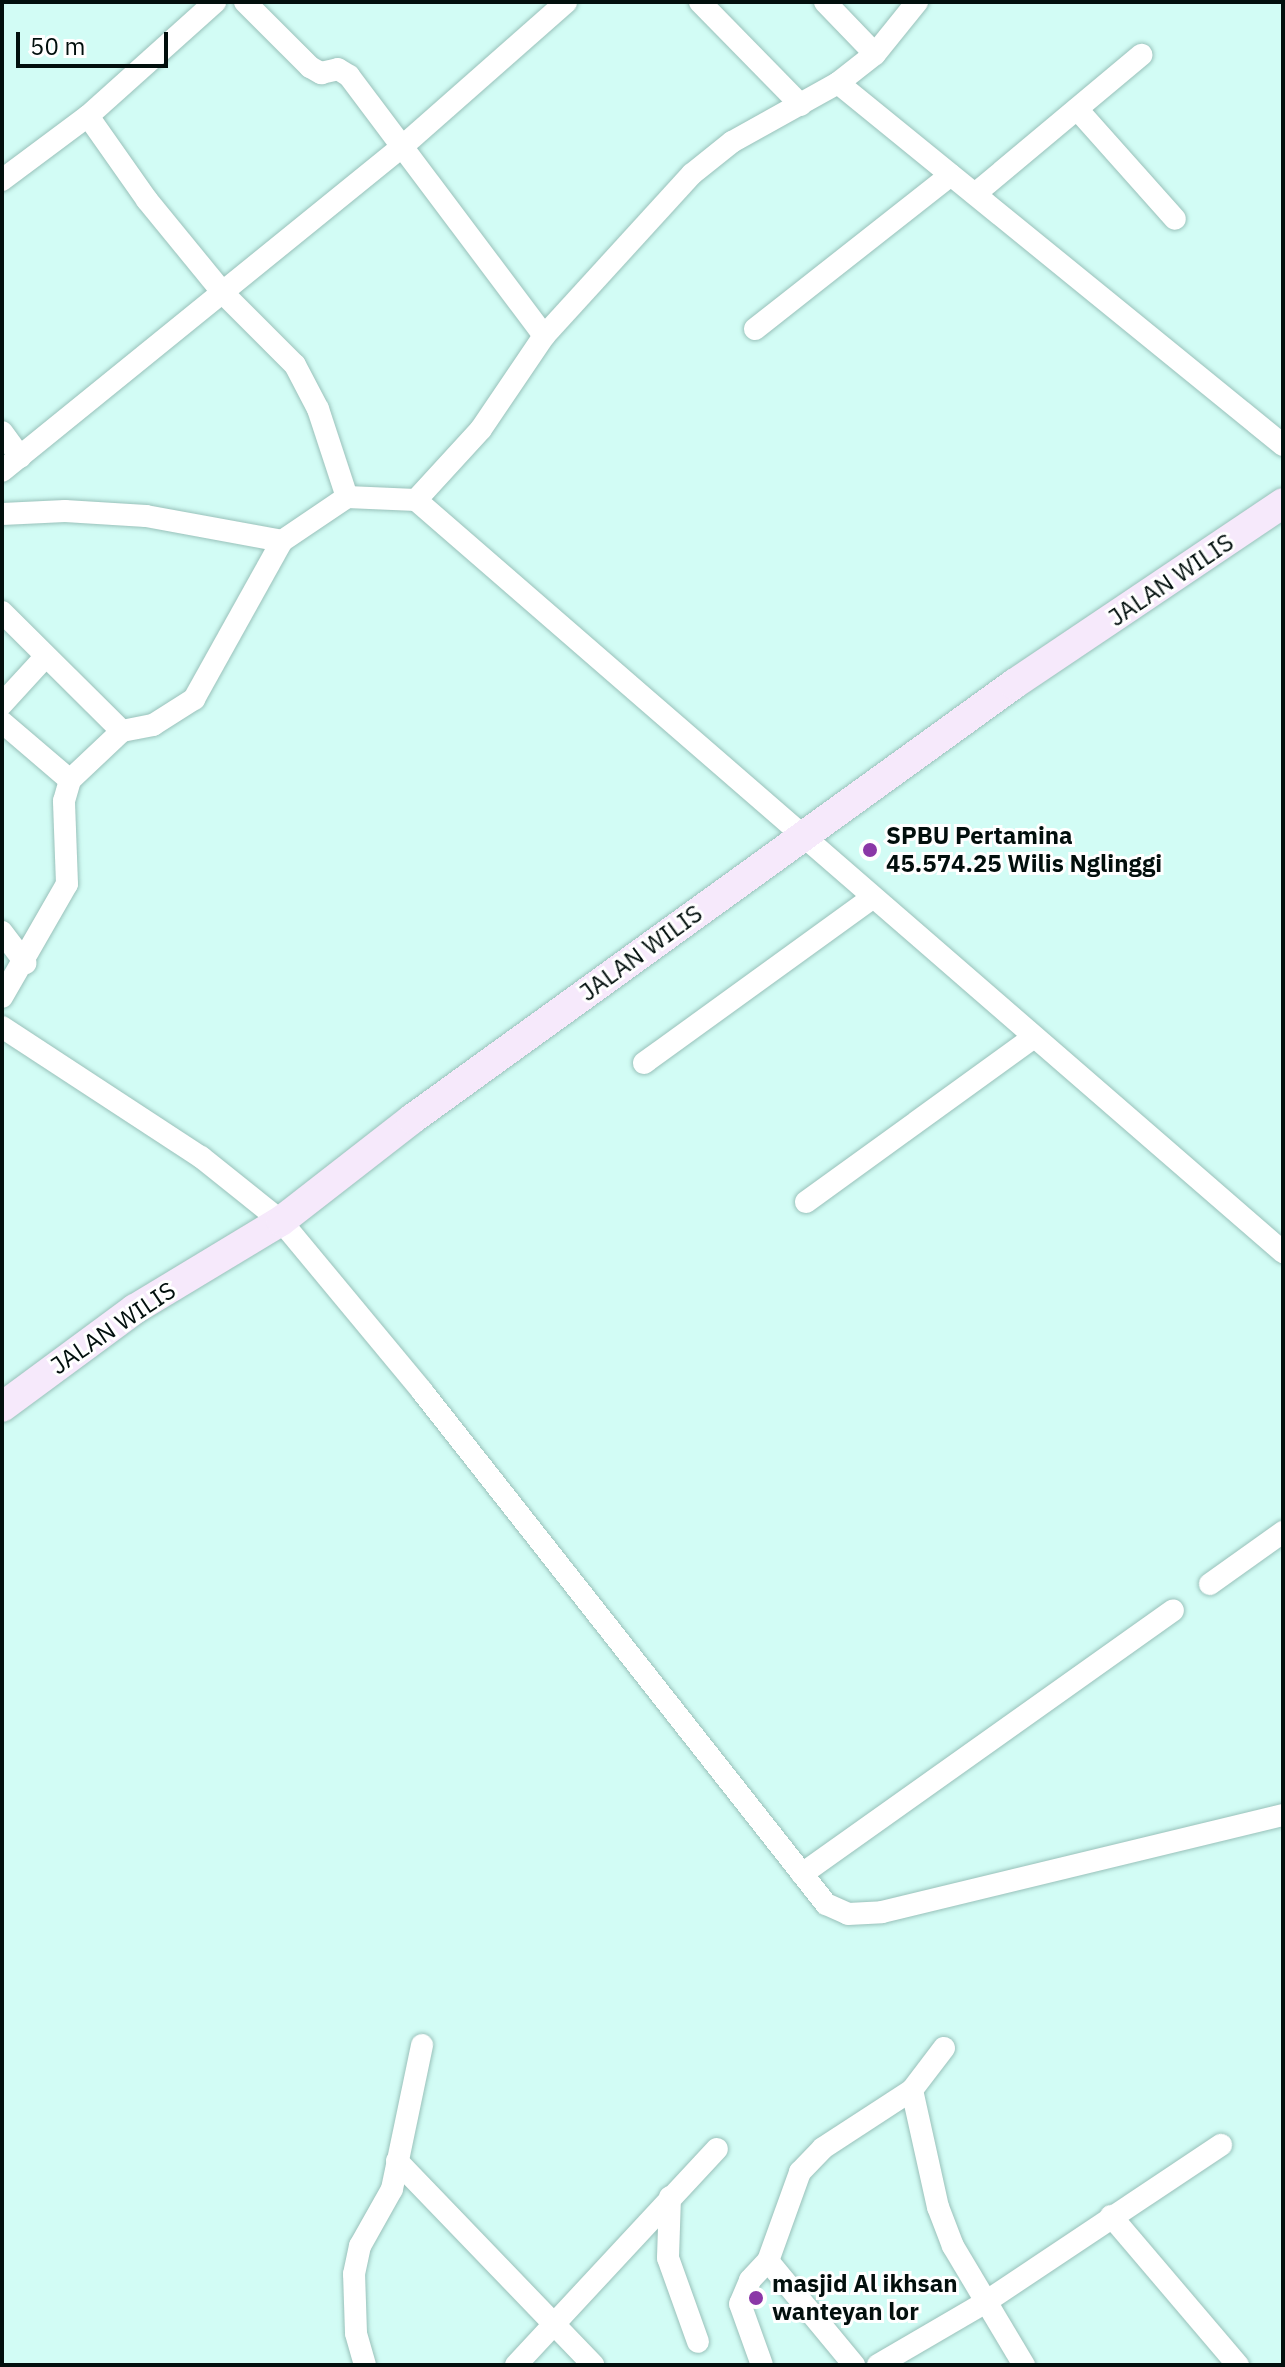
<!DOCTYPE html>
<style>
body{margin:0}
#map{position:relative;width:1285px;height:2367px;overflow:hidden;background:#d2fcf5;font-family:"IBM Plex Sans",sans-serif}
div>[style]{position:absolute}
.roads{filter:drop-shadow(0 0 2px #99c1ba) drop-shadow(0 0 2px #99c1ba)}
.minor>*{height:22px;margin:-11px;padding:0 11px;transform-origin:11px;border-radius:11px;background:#fff}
.secondary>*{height:30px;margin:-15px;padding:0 15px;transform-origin:15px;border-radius:15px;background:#f6e9fb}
.dots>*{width:22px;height:22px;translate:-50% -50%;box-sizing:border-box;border:4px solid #fff;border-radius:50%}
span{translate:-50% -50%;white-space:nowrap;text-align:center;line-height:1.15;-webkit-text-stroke:6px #fff;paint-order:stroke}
.street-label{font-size:24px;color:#020f0d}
.poi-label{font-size:24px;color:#020f0d;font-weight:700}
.left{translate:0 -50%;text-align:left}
.frame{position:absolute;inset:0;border:4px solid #020f0d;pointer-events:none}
.scale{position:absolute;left:16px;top:32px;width:152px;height:36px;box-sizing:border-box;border:4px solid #020f0d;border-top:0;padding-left:10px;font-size:24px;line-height:28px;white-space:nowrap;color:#020f0d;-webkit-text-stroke:6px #fff;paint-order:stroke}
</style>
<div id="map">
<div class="roads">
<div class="minor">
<i style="left:245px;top:2px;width:92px;rotate:45deg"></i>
<i style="left:310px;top:67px;width:13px;rotate:29deg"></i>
<i style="left:321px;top:73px;width:17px;rotate:-13deg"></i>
<i style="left:338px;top:69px;width:13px;rotate:32deg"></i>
<i style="left:349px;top:76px;width:325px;rotate:53.1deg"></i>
<i style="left:700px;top:2px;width:144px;rotate:45.6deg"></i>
<i style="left:825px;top:2px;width:72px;rotate:46.1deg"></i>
<i style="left:838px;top:83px;width:574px;rotate:39.13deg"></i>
<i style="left:1077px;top:109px;width:147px;rotate:48.3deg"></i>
<i style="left:88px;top:116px;width:103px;rotate:54.9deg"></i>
<i style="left:147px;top:200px;width:122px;rotate:50.7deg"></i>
<i style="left:224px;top:294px;width:100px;rotate:45deg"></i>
<i style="left:295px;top:365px;width:50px;rotate:62.4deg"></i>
<i style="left:318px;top:409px;width:93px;rotate:71.8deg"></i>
<i style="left:2px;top:180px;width:107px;rotate:-36.7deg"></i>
<i style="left:88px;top:116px;width:171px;rotate:-41.9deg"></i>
<i style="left:975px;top:194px;width:217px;rotate:-39.9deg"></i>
<i style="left:755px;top:329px;width:249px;rotate:-38.2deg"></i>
<i style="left:2px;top:432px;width:31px;rotate:54deg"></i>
<i style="left:2px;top:471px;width:518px;rotate:-39.04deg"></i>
<i style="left:404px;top:145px;width:216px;rotate:-41.4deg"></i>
<i style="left:416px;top:500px;width:1148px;rotate:40.94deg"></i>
<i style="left:2px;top:514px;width:63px;rotate:-2.7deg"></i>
<i style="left:65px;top:511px;width:81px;rotate:3.5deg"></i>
<i style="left:146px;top:516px;width:138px;rotate:10.4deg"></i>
<i style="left:2px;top:612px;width:169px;rotate:44.8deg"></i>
<i style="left:2px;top:704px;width:64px;rotate:-47.5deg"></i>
<i style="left:2px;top:722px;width:89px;rotate:40.5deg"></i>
<i style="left:2px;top:932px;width:39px;rotate:53deg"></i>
<i style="left:2px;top:997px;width:130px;rotate:-60.1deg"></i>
<i style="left:67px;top:884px;width:83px;rotate:-92.1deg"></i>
<i style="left:64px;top:801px;width:22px;rotate:-74deg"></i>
<i style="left:70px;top:780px;width:71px;rotate:-43.3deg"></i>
<i style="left:122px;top:731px;width:32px;rotate:-11deg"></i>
<i style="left:153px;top:725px;width:49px;rotate:-32.4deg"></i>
<i style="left:194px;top:699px;width:181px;rotate:-60.9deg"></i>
<i style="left:282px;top:541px;width:78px;rotate:-34.1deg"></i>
<i style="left:347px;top:497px;width:69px;rotate:2.5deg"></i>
<i style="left:416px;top:500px;width:96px;rotate:-47.5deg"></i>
<i style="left:481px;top:429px;width:112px;rotate:-55.9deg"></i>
<i style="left:544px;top:336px;width:219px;rotate:-47.6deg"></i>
<i style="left:692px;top:174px;width:51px;rotate:-38.7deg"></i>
<i style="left:732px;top:142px;width:121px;rotate:-29.1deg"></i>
<i style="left:838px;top:83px;width:47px;rotate:-38.1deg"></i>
<i style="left:875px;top:54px;width:67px;rotate:-51.1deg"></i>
<i style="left:2px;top:1027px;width:238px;rotate:33.2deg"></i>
<i style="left:201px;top:1157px;width:102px;rotate:38.7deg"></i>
<i style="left:281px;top:1221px;width:221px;rotate:50.3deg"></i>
<i style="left:422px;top:1391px;width:653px;rotate:51.78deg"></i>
<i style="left:826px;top:1904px;width:24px;rotate:24deg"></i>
<i style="left:848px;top:1914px;width:34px;rotate:-3deg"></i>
<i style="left:882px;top:1912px;width:413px;rotate:-13.6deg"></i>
<i style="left:644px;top:1063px;width:281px;rotate:-35.9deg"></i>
<i style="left:806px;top:1202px;width:281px;rotate:-35.9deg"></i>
<i style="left:1210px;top:1584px;width:90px;rotate:-35.5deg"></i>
<i style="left:802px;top:1874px;width:455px;rotate:-35.4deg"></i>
<i style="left:944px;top:2048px;width:53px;rotate:127.3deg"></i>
<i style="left:912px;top:2090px;width:120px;rotate:77.5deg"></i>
<i style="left:938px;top:2207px;width:42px;rotate:69deg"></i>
<i style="left:953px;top:2246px;width:139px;rotate:59.2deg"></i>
<i style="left:397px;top:2161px;width:283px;rotate:46.1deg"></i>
<i style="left:670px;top:2197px;width:61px;rotate:91.9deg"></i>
<i style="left:668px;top:2258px;width:89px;rotate:70.3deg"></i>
<i style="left:1111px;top:2216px;width:196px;rotate:49.6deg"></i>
<i style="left:768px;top:2261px;width:135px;rotate:50.4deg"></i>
<i style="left:365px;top:2365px;width:33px;rotate:-106deg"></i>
<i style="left:356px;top:2333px;width:59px;rotate:-91.9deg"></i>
<i style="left:354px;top:2274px;width:29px;rotate:-78deg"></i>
<i style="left:360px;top:2246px;width:65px;rotate:-60.7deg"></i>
<i style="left:392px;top:2189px;width:147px;rotate:-78.2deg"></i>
<i style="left:516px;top:2365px;width:295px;rotate:-47.1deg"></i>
<i style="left:762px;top:2365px;width:65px;rotate:-109.8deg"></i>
<i style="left:740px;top:2304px;width:26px;rotate:-67deg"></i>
<i style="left:750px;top:2280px;width:26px;rotate:-47deg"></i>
<i style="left:768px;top:2261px;width:95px;rotate:-70.2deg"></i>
<i style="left:800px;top:2172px;width:33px;rotate:-46deg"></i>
<i style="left:823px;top:2148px;width:106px;rotate:-33.1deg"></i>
<i style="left:878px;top:2365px;width:123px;rotate:-30.3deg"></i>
<i style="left:984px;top:2303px;width:285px;rotate:-33.7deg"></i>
</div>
<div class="secondary">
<i style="left:2px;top:1407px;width:165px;rotate:-36.4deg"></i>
<i style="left:135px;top:1309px;width:170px;rotate:-31.1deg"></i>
<i style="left:281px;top:1221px;width:166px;rotate:-37.9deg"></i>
<i style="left:412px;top:1119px;width:743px;rotate:-35.85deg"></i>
<i style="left:1014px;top:684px;width:324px;rotate:-33.9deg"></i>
</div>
</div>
<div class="dots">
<i style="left:870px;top:850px;background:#8a38a7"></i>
<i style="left:756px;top:2298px;background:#8a38a7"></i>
</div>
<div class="street-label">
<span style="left:1171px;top:580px;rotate:-34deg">JALAN WILIS</span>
<span style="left:641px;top:953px;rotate:-36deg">JALAN WILIS</span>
<span style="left:113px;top:1328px;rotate:-34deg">JALAN WILIS</span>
</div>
<div class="poi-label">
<span class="left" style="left:886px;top:850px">SPBU Pertamina<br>45.574.25 Wilis Nglinggi</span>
<span class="left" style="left:772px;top:2298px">masjid Al ikhsan<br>wanteyan lor</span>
</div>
<div class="frame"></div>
<div class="scale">50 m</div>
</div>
